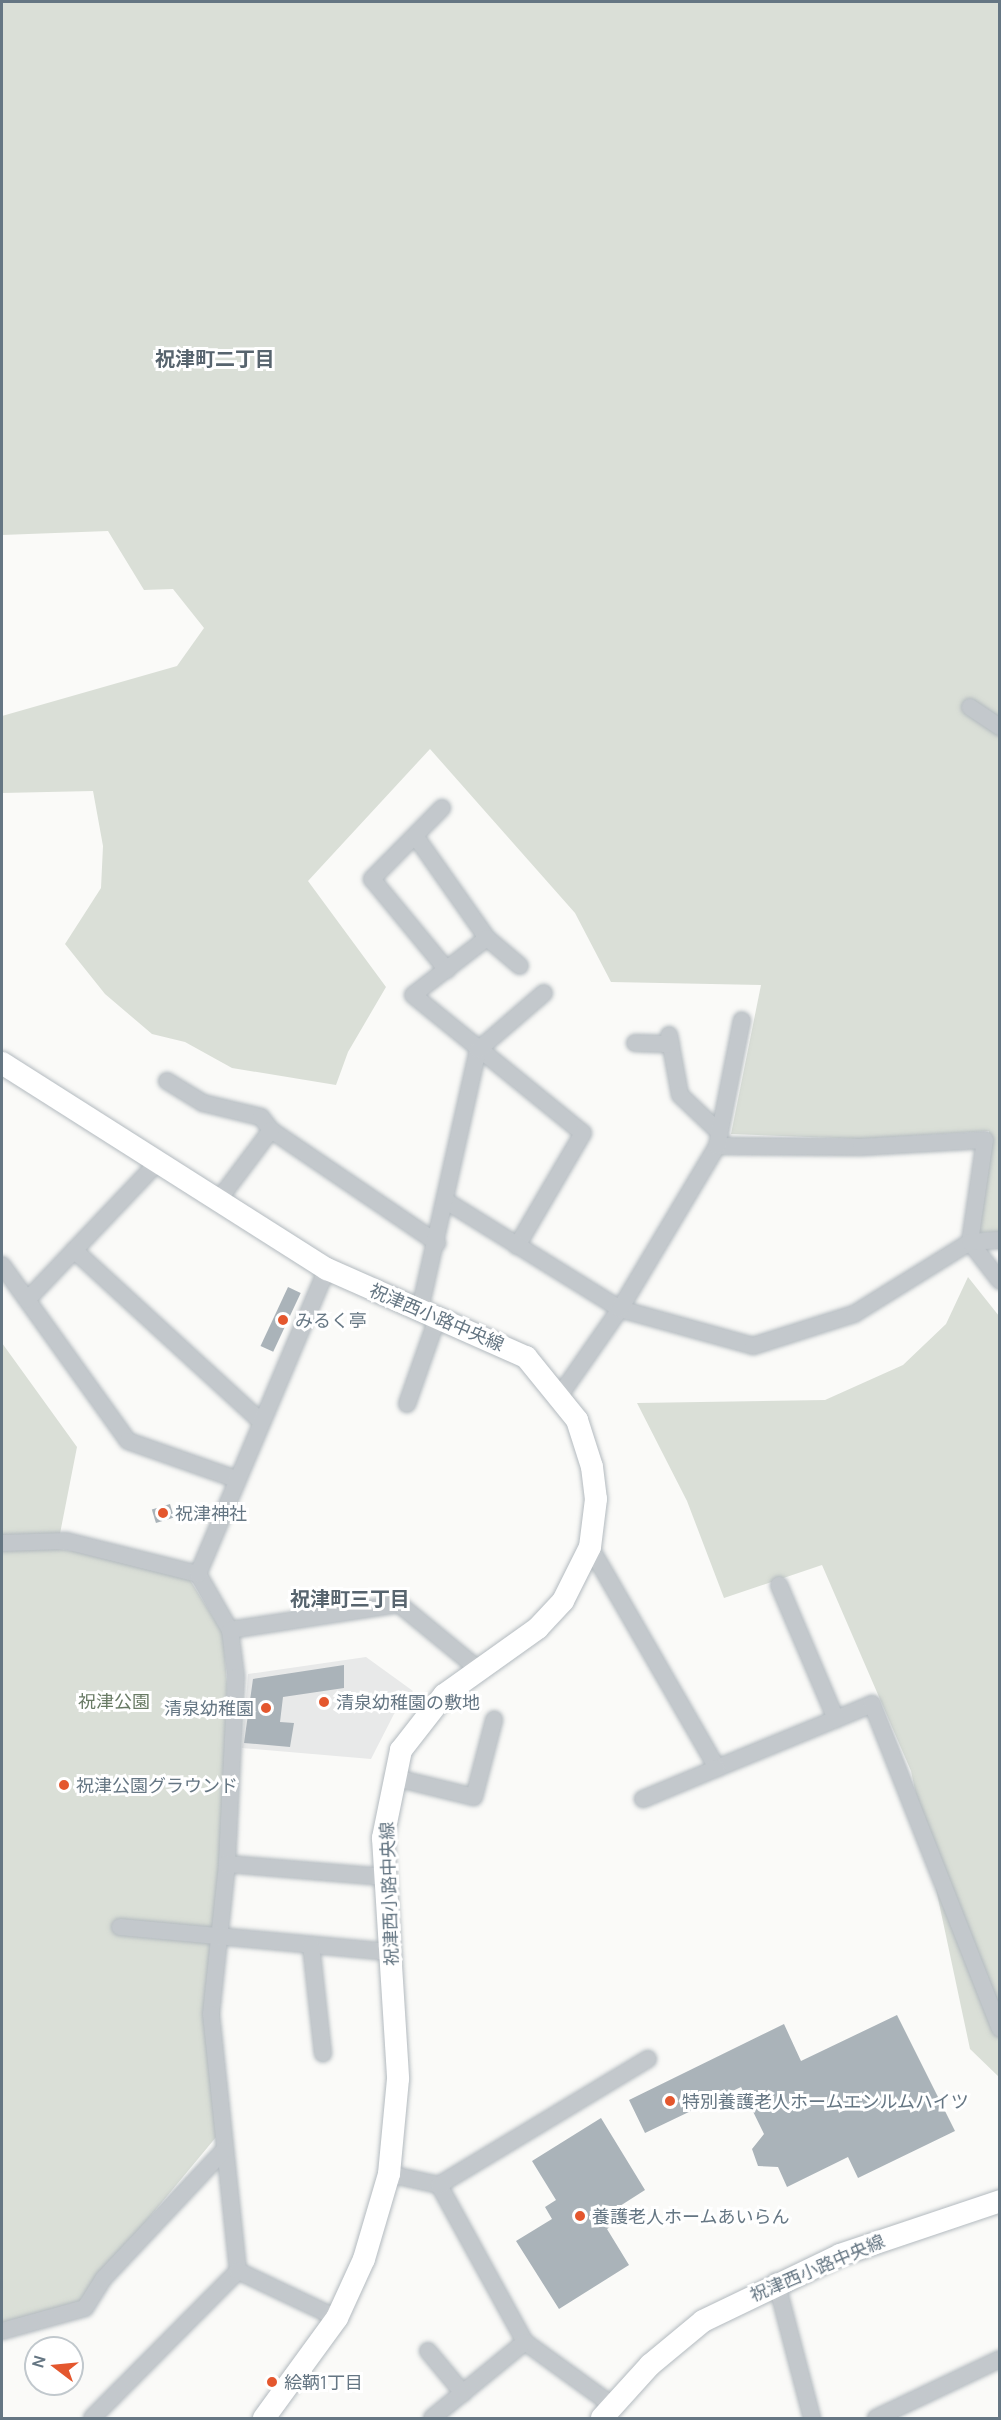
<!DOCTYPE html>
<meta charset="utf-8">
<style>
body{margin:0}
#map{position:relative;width:1001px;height:2420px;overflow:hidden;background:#fafaf8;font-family:Manrope,"Noto Sans JP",sans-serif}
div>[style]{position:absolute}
.built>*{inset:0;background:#e8e9e9}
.green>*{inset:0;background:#dadfd7}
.building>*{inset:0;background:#aab3b9;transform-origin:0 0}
.roads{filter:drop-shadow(0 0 2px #b3babf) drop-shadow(0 0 2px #b3babf)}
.minor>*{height:16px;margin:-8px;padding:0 8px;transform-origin:8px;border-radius:8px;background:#c3c8cc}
.secondary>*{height:22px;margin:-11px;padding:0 11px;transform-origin:11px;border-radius:11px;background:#fff}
.dots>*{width:16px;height:16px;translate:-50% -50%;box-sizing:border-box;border:3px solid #fff;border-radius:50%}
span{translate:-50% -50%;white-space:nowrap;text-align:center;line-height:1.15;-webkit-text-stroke:6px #fff;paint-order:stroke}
.street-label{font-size:18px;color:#657683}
.poi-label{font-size:18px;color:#657683}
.left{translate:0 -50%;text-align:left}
.right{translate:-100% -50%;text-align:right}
.park-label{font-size:18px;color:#687a64}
.neighbourhood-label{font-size:20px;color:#57646e;font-weight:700}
.frame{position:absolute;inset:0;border:3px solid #657683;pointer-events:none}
.north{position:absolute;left:24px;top:2336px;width:60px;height:60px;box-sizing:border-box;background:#fff;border:2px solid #c1c8cd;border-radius:50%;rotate:286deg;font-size:16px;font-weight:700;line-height:24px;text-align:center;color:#657683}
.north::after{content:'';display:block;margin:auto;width:21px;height:27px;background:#e4572e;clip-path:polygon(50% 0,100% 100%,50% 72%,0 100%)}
</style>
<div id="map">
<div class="built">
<i style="clip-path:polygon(366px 1657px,413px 1691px,394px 1714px,371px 1759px,242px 1748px,248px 1674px)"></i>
</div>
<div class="green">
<i style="clip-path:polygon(2px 2px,999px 2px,999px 1232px,978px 1233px,989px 1131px,860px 1139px,731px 1134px,761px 985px,611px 982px,575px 913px,430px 749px,308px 881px,386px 987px,348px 1052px,336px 1085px,232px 1068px,185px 1042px,152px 1034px,105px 994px,65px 944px,101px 888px,103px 846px,93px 791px,2px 793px,2px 716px,177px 666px,204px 628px,173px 589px,144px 590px,108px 531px,2px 535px)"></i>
<i style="clip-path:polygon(968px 1277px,999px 1316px,999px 2077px,970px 2049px,911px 1771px,822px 1565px,724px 1598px,687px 1501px,637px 1403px,825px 1400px,903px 1365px,946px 1324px)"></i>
<i style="clip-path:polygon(2px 1343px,77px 1447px,57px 1549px,98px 1554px,190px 1580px,223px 1633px,227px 1683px,217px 2136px,79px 2302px,2px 2325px)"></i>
</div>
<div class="building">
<i style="left:288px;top:1287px;width:14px;height:65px;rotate:25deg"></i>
<i style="left:170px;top:1504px;width:14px;height:19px;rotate:73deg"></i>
<i style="clip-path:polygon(344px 1665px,344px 1688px,283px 1697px,280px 1722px,294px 1723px,290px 1747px,244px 1743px,253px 1679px)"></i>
<i style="clip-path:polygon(897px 2015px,955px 2131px,858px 2178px,848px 2157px,787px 2187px,778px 2167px,758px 2166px,752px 2149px,764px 2134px,741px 2087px,645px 2133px,629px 2100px,784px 2024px,801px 2061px)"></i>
<i style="clip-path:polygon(601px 2118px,645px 2190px,609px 2213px,615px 2224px,607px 2229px,629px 2265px,559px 2309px,516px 2241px,552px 2219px,545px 2207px,556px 2200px,532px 2161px)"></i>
</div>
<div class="roads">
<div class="minor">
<i style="left:970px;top:707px;width:36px;rotate:34deg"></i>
<i style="left:442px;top:808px;width:100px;rotate:134.6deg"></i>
<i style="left:372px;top:879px;width:118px;rotate:50.5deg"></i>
<i style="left:416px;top:837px;width:123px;rotate:54.9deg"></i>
<i style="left:487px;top:938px;width:43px;rotate:40.3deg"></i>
<i style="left:487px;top:938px;width:93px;rotate:142.4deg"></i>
<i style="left:413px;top:995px;width:219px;rotate:39.1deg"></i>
<i style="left:583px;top:1133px;width:131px;rotate:120.3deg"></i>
<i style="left:669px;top:1035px;width:61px;rotate:79.6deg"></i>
<i style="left:680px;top:1095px;width:55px;rotate:43.5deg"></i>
<i style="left:635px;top:1043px;width:36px;rotate:2deg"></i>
<i style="left:167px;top:1081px;width:42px;rotate:31.4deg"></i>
<i style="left:203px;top:1103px;width:60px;rotate:13.6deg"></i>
<i style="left:261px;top:1117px;width:16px;rotate:52deg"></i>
<i style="left:271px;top:1130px;width:201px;rotate:34.2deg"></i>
<i style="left:717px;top:1146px;width:144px;rotate:0.4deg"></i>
<i style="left:861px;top:1147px;width:124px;rotate:-3.2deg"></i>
<i style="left:985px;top:1140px;width:103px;rotate:98.4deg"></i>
<i style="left:970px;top:1242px;width:49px;rotate:52.4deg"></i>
<i style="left:446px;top:1201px;width:205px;rotate:31.8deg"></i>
<i style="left:620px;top:1309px;width:138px;rotate:15.5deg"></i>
<i style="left:753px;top:1346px;width:106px;rotate:-17.6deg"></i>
<i style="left:854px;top:1314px;width:137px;rotate:-31.8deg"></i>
<i style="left:970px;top:1242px;width:30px;rotate:-4deg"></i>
<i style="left:217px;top:1202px;width:90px;rotate:-53.1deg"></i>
<i style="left:74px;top:1250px;width:255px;rotate:42.5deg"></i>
<i style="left:2px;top:1265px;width:216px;rotate:54.4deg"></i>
<i style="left:128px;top:1441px;width:114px;rotate:19.4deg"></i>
<i style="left:27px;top:1300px;width:189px;rotate:-46.5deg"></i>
<i style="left:420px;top:1309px;width:265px;rotate:-77.4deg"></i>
<i style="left:478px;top:1050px;width:87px;rotate:-40.8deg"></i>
<i style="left:560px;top:1395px;width:105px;rotate:-55.1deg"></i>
<i style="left:620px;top:1309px;width:190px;rotate:-59.2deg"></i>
<i style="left:717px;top:1146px;width:128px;rotate:-78.8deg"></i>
<i style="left:407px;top:1404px;width:93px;rotate:-70.6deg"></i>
<i style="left:2px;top:1543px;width:64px;rotate:-1.8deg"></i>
<i style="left:66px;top:1541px;width:136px;rotate:14deg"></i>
<i style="left:198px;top:1574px;width:64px;rotate:60.3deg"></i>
<i style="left:230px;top:1630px;width:47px;rotate:82.7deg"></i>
<i style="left:236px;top:1677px;width:187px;rotate:92.8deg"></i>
<i style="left:227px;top:1864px;width:151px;rotate:96.1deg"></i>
<i style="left:211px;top:2014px;width:258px;rotate:84deg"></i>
<i style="left:590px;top:1547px;width:255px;rotate:60.1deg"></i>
<i style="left:717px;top:1768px;width:168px;rotate:-22.4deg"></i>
<i style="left:872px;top:1704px;width:349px;rotate:68.5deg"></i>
<i style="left:198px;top:1574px;width:331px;rotate:-67.1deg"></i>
<i style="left:779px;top:1585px;width:146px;rotate:67deg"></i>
<i style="left:230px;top:1630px;width:171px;rotate:-8.7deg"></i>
<i style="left:399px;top:1604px;width:101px;rotate:39.4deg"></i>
<i style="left:392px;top:1777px;width:84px;rotate:13.7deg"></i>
<i style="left:474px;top:1797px;width:80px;rotate:-75.4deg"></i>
<i style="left:643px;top:1799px;width:80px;rotate:-22.7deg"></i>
<i style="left:227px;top:1864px;width:159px;rotate:4.7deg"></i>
<i style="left:120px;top:1927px;width:271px;rotate:5.3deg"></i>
<i style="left:311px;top:1945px;width:109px;rotate:83.7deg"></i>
<i style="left:389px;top:2174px;width:51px;rotate:12.4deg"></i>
<i style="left:439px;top:2185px;width:179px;rotate:61.3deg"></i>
<i style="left:525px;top:2342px;width:107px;rotate:35.9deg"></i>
<i style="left:439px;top:2185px;width:244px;rotate:-31.1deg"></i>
<i style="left:776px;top:2281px;width:142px;rotate:75.3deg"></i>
<i style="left:2px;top:2331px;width:86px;rotate:-15.5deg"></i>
<i style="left:85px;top:2308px;width:34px;rotate:-58deg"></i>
<i style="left:103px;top:2279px;width:177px;rotate:-46.8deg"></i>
<i style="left:428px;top:2351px;width:55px;rotate:50.2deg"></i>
<i style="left:92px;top:2418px;width:207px;rotate:-45.2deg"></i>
<i style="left:238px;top:2271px;width:110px;rotate:25.4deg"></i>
<i style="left:432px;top:2418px;width:120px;rotate:-39.3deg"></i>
<i style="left:876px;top:2418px;width:137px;rotate:-25.4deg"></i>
</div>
<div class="secondary">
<i style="left:2px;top:1063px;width:385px;rotate:32.4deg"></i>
<i style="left:327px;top:1269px;width:218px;rotate:23.9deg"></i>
<i style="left:526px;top:1357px;width:81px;rotate:51deg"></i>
<i style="left:577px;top:1420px;width:49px;rotate:72.3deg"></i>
<i style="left:592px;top:1467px;width:32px;rotate:83deg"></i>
<i style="left:596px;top:1499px;width:48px;rotate:97.1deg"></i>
<i style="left:590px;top:1547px;width:60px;rotate:116.6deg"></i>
<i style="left:563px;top:1601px;width:37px;rotate:133deg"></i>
<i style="left:538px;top:1628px;width:115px;rotate:144.5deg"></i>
<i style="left:444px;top:1695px;width:70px;rotate:128deg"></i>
<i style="left:401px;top:1750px;width:90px;rotate:101.6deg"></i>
<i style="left:383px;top:1838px;width:241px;rotate:86.4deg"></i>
<i style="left:398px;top:2079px;width:95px;rotate:95.4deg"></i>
<i style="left:389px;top:2174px;width:89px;rotate:106.4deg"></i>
<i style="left:364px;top:2259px;width:65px;rotate:114.6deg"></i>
<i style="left:337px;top:2318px;width:124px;rotate:126.1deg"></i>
<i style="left:602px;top:2418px;width:72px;rotate:-47.8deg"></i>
<i style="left:650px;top:2365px;width:69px;rotate:-39.7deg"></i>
<i style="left:703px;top:2321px;width:152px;rotate:-25.7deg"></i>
<i style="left:840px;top:2255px;width:169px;rotate:-18.6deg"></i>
</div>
</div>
<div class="dots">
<i style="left:283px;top:1320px;background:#e4572e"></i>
<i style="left:163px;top:1513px;background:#e4572e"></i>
<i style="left:324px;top:1702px;background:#e4572e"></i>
<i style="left:266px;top:1708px;background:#e4572e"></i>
<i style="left:64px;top:1785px;background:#e4572e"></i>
<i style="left:670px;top:2101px;background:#e4572e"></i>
<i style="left:580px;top:2216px;background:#e4572e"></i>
<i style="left:272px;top:2382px;background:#e4572e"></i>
</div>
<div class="street-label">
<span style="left:437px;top:1317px;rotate:23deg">祝津西小路中央線</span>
<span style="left:389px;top:1894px;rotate:-92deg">祝津西小路中央線</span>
<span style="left:817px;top:2268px;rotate:-23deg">祝津西小路中央線</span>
</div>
<div class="poi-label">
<span class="left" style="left:295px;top:1320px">みるく亭</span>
<span class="left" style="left:175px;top:1513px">祝津神社</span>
<span class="left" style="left:336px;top:1702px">清泉幼稚園の敷地</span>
<span class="right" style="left:254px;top:1708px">清泉幼稚園</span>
<span class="left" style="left:76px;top:1785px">祝津公園グラウンド</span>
<span class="left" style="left:682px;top:2101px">特別養護老人ホームエンルムハイツ</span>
<span class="left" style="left:592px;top:2216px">養護老人ホームあいらん</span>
<span class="left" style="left:284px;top:2382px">絵鞆1丁目</span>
</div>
<div class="park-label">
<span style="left:114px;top:1701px">祝津公園</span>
</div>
<div class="neighbourhood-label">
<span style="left:215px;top:358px">祝津町二丁目</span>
<span style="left:350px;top:1598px">祝津町三丁目</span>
</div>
<div class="frame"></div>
<div class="north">N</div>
</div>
